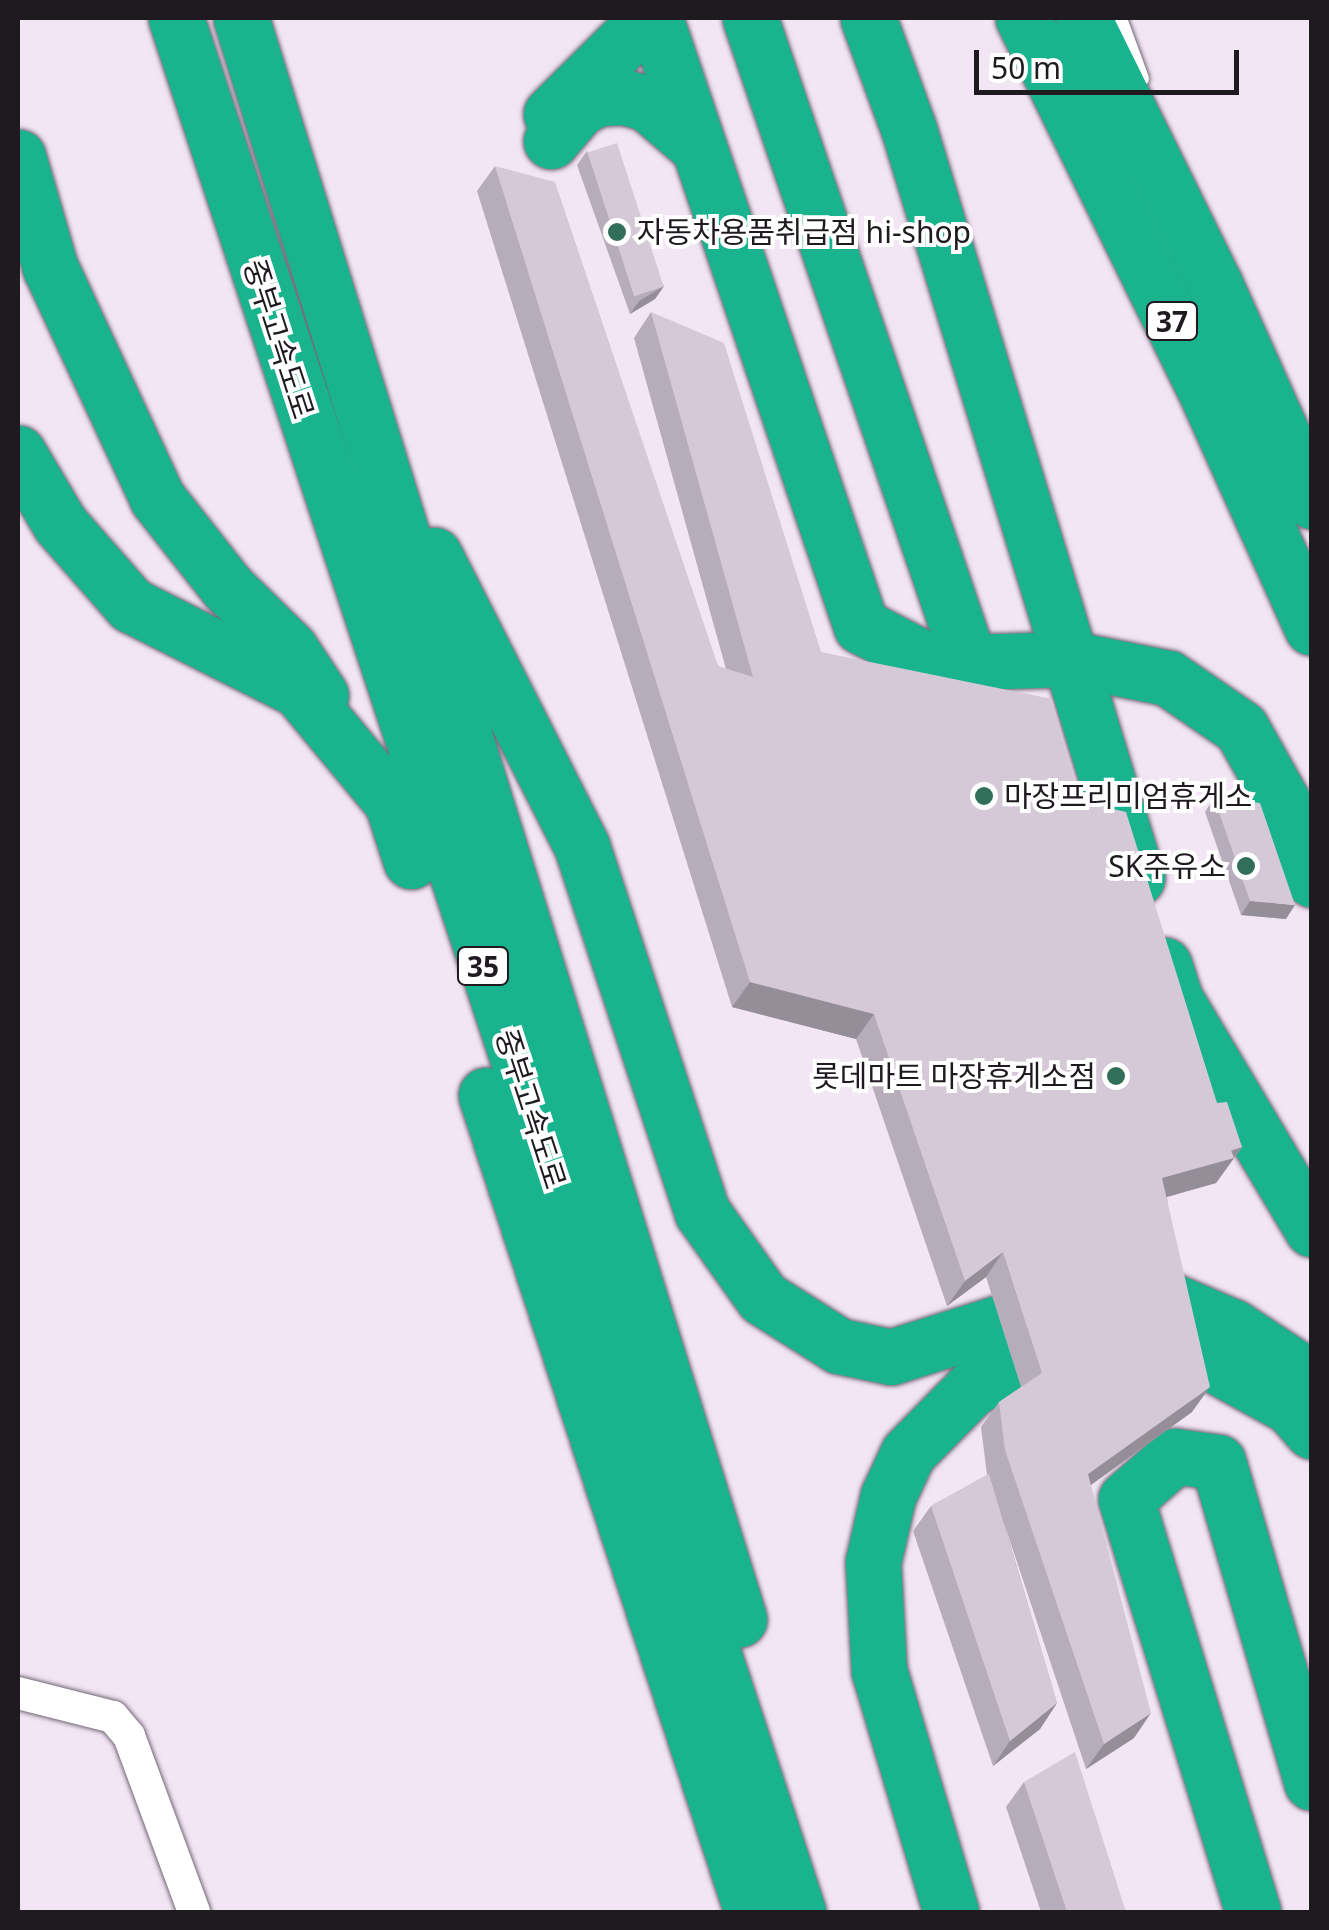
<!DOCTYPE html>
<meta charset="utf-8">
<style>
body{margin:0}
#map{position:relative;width:1329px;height:1930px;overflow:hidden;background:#f2e5f4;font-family:"Noto Sans","Noto Sans KR",sans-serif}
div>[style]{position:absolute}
.roads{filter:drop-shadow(0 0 2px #736876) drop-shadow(0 0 2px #736876)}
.service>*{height:15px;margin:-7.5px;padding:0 7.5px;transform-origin:7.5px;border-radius:7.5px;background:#fff}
.minor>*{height:32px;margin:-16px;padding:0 16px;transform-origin:16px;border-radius:16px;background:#fff}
.motorway>*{height:55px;margin:-27.5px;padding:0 27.5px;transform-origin:27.5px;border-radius:27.5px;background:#19b48d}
.wall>*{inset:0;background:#b7adba}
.shaded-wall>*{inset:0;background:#958d97}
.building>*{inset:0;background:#d5c9d8;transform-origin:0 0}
.dots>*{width:28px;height:28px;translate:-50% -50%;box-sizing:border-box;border:5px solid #fff;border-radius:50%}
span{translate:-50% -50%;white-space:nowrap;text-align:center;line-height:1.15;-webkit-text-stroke:8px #fff;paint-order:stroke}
.shield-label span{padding:2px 8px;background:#fff;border:2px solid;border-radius:8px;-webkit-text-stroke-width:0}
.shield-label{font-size:28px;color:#1f1a20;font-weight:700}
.poi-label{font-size:30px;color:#1f1a20}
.left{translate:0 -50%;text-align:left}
.right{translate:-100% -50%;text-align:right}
.street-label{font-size:30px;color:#1f1a20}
.frame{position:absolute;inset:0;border:20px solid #1f1a20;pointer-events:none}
.scale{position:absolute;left:974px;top:50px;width:265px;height:45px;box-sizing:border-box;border:5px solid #1f1a20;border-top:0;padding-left:12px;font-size:30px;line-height:35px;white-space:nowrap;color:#1f1a20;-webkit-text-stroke:8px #fff;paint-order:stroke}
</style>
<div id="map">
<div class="roads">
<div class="service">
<i style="left:1119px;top:18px;width:64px;rotate:69.9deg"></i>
</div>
<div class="minor">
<i style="left:18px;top:1693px;width:98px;rotate:14.2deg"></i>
<i style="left:113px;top:1717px;width:25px;rotate:50deg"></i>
<i style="left:129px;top:1736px;width:188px;rotate:69.7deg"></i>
</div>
<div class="motorway">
<i style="left:176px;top:18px;width:1994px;rotate:71.82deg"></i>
<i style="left:241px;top:18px;width:1677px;rotate:72.72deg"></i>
<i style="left:655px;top:18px;width:642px;rotate:71.28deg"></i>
<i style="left:861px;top:626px;width:80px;rotate:27.5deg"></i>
<i style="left:932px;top:663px;width:141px;rotate:-1.6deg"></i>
<i style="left:1073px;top:659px;width:97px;rotate:11.3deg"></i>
<i style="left:1168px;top:678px;width:88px;rotate:34.4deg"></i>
<i style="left:1241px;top:728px;width:84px;rotate:60.7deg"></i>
<i style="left:1282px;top:801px;width:84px;rotate:69deg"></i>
<i style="left:750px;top:18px;width:679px;rotate:71.19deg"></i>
<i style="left:868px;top:18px;width:119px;rotate:69.9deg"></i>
<i style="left:909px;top:130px;width:782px;rotate:73.05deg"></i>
<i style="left:1023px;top:18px;width:409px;rotate:63.9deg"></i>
<i style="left:1203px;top:385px;width:266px;rotate:65.8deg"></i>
<i style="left:1083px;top:18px;width:298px;rotate:63.7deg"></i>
<i style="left:1215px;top:285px;width:237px;rotate:65.8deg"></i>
<i style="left:551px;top:114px;width:136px;rotate:-44.7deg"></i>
<i style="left:551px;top:141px;width:42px;rotate:-49.8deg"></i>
<i style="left:578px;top:109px;width:23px;rotate:-29deg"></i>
<i style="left:598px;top:98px;width:26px;rotate:-2deg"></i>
<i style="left:624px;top:97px;width:24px;rotate:15deg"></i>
<i style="left:647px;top:103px;width:66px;rotate:40.7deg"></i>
<i style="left:18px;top:157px;width:115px;rotate:73.8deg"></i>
<i style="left:50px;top:267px;width:255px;rotate:65.1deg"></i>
<i style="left:157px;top:498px;width:113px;rotate:51.8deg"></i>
<i style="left:227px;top:587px;width:88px;rotate:44.5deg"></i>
<i style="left:290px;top:649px;width:56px;rotate:56.6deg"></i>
<i style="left:18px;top:453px;width:82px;rotate:59.4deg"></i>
<i style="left:60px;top:524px;width:108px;rotate:48.8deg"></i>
<i style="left:131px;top:605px;width:188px;rotate:26.8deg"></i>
<i style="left:299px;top:690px;width:146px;rotate:50.3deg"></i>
<i style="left:392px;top:802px;width:62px;rotate:72.1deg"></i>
<i style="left:434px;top:555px;width:327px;rotate:63.1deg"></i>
<i style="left:582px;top:847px;width:384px;rotate:71.8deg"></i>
<i style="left:702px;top:1212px;width:105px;rotate:54.7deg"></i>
<i style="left:763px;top:1298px;width:90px;rotate:32.3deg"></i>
<i style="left:839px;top:1346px;width:53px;rotate:11.9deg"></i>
<i style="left:891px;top:1357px;width:112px;rotate:-17.6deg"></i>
<i style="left:1164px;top:965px;width:36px;rotate:72deg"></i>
<i style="left:1175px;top:999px;width:268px;rotate:59.2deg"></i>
<i style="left:486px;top:1095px;width:859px;rotate:71.97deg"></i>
<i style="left:1170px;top:1300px;width:69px;rotate:23.2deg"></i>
<i style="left:1233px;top:1327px;width:95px;rotate:33.4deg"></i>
<i style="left:1182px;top:1347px;width:124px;rotate:28.8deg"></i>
<i style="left:1291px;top:1407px;width:32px;rotate:49deg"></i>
<i style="left:951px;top:1912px;width:252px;rotate:-106.6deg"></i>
<i style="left:879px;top:1671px;width:109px;rotate:-93.2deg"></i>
<i style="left:873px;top:1562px;width:68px;rotate:-77.2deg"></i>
<i style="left:888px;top:1496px;width:47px;rotate:-65.1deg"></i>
<i style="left:908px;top:1453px;width:91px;rotate:-45.4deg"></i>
<i style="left:972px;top:1388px;width:45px;rotate:-26.6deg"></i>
<i style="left:1253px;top:1912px;width:432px;rotate:-107.1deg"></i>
<i style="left:1126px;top:1499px;width:65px;rotate:-41.3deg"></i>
<i style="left:1175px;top:1456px;width:43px;rotate:7.9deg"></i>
<i style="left:1218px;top:1462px;width:334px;rotate:73.7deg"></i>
</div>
</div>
<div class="wall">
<i style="clip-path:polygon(587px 151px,664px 286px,655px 299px,630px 314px,577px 165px)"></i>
<i style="clip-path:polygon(495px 166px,718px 666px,726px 669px,634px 338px,651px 312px,821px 652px,1080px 801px,1217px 1103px,1242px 1147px,1216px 1183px,1167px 1197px,1192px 1412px,1091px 1485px,1134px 1738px,1086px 1769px,1004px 1523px,1057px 1703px,1040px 1729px,993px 1766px,913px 1531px,931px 1506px,987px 1475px,981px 1427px,999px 1402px,1021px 1387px,986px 1277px,947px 1306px,856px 1039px,732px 1007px,477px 191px)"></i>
<i style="clip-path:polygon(1214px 798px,1286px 919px,1241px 915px,1205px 812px)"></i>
<i style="clip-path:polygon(1024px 1782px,1126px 1912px,1041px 1912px,1006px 1807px)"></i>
</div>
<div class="shaded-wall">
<i style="clip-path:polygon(664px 286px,655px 299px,630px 314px,639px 301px)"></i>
<i style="clip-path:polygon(1250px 901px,1295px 905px,1286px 919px,1241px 915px)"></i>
<i style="clip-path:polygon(750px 982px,874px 1014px,856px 1039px,732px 1007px)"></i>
<i style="clip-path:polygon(1242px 1147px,1216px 1183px,1145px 1203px,1162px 1178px)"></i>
<i style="clip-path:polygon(1003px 1252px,986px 1277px,947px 1306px,965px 1281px)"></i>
<i style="clip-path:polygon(1210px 1387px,1192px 1412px,1070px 1500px,1088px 1474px)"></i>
<i style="clip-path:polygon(1057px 1703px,1040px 1729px,993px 1766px,1010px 1741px)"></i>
<i style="clip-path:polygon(1151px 1713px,1134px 1738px,1086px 1769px,1104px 1744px)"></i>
</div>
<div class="building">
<i style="left:617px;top:143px;width:151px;height:31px;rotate:72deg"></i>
<i style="clip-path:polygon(495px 166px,555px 182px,718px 666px,753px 677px,651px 312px,724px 343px,821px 652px,1052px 699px,1080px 801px,1126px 812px,1217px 1103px,1227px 1102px,1242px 1147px,1231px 1150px,1234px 1158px,1162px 1178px,1210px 1387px,1088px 1474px,1151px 1713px,1104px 1744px,1005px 1450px,999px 1402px,1042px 1373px,1003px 1252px,965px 1281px,874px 1014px,750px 982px)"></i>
<i style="clip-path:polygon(1214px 798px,1260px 803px,1295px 905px,1250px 901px)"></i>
<i style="clip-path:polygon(989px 1474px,1057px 1703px,1010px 1741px,931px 1506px)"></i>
<i style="clip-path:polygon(1075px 1752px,1126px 1912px,1067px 1912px,1024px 1782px)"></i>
</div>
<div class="dots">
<i style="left:617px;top:232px;background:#316f5b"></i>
<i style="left:984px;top:796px;background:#316f5b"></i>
<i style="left:1246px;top:866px;background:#316f5b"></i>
<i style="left:1116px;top:1076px;background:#316f5b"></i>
</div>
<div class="shield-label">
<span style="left:1172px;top:321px">37</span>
<span style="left:483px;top:966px">35</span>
</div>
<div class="poi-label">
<span class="left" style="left:637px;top:232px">자동차용품취급점 hi-shop</span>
<span class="left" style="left:1004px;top:796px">마장프리미엄휴게소</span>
<span class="right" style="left:1226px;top:866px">SK주유소</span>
<span class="right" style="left:1096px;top:1076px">롯데마트 마장휴게소점</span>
</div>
<div class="street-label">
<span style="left:279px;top:339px;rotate:72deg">중부고속도로</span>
<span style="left:531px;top:1109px;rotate:72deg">중부고속도로</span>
</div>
<div class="frame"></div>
<div class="scale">50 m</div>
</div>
